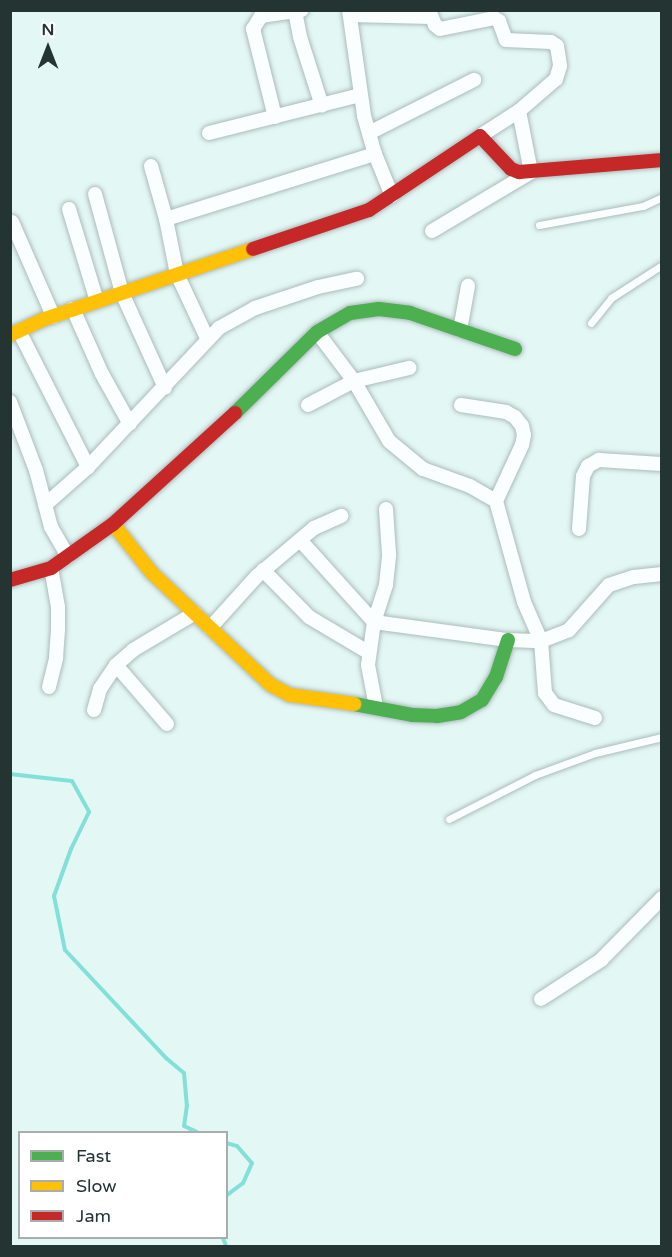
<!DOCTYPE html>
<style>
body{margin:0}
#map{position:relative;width:672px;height:1257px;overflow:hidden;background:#e3f7f5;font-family:"Varela Round",sans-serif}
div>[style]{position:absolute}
.stream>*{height:4px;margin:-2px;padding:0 2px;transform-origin:2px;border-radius:2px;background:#82e0d8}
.roads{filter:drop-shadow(0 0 2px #abbcba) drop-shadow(0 0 2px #abbcba)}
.lane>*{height:7px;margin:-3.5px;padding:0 3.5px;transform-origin:3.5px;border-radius:3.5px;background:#fbfefe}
.street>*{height:14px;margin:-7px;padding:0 7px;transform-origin:7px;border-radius:7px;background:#fbfefe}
.fast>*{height:14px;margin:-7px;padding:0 7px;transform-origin:7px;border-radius:7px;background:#4caf50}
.slow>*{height:14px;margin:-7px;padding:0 7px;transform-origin:7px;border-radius:7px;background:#ffc107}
.jam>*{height:14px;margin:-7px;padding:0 7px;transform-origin:7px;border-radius:7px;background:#c62828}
span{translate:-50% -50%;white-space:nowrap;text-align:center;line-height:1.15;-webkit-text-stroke:6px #fff;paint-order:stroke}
.frame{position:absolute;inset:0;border:12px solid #233433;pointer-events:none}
.legend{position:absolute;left:18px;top:1131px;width:210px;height:108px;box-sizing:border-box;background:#fff;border:2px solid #a7aead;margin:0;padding:8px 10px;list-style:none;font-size:18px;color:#233433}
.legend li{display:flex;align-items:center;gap:12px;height:30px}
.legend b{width:30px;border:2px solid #a7aead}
.north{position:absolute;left:18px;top:18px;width:60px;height:60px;-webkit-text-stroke:4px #fff;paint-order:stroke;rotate:0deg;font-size:16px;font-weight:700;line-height:24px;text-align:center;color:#233433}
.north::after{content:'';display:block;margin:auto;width:21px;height:27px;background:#233433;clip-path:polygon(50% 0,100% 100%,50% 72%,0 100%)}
</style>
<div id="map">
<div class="stream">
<i style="left:10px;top:774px;width:62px;rotate:6.4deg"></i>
<i style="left:72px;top:781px;width:35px;rotate:61deg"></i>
<i style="left:89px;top:812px;width:41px;rotate:115.9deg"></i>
<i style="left:71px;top:849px;width:50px;rotate:109.9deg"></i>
<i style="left:54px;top:896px;width:55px;rotate:78.5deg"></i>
<i style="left:65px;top:950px;width:148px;rotate:46.9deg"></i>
<i style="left:166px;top:1058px;width:23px;rotate:40deg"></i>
<i style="left:184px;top:1073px;width:32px;rotate:85deg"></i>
<i style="left:187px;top:1105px;width:21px;rotate:98deg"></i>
<i style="left:184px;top:1126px;width:14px;rotate:25deg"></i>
<i style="left:226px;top:1143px;width:11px;rotate:15deg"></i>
<i style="left:237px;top:1146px;width:23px;rotate:49deg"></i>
<i style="left:252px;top:1163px;width:22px;rotate:114deg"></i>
<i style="left:243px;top:1183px;width:21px;rotate:143deg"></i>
<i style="left:223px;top:1238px;width:9px;rotate:69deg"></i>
</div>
<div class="roads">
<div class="lane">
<i style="left:539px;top:225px;width:106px;rotate:-10.4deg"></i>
<i style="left:643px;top:206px;width:21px;rotate:-25deg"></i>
<i style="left:591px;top:323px;width:32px;rotate:-51deg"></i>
<i style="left:611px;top:298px;width:61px;rotate:-32.9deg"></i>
<i style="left:449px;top:819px;width:97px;rotate:-27.1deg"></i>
<i style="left:535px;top:775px;width:64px;rotate:-20.1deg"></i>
<i style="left:595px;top:753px;width:69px;rotate:-13.4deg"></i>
</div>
<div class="street">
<i style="left:349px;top:10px;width:107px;rotate:81.9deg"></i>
<i style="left:364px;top:116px;width:40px;rotate:74deg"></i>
<i style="left:375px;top:154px;width:45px;rotate:68deg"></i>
<i style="left:429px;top:10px;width:16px;rotate:68deg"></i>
<i style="left:435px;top:25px;width:6px;rotate:39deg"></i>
<i style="left:440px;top:29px;width:55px;rotate:-11.5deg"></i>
<i style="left:494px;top:18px;width:6px;rotate:31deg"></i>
<i style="left:499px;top:21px;width:20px;rotate:70deg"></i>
<i style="left:506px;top:40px;width:45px;rotate:2.5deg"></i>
<i style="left:551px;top:42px;width:7px;rotate:34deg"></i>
<i style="left:557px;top:46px;width:20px;rotate:81deg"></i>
<i style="left:560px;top:66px;width:14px;rotate:107deg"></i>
<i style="left:556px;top:79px;width:49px;rotate:139.1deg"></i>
<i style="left:519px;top:111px;width:46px;rotate:147.3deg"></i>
<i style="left:295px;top:11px;width:26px;rotate:79deg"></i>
<i style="left:300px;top:37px;width:72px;rotate:72.3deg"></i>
<i style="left:350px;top:15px;width:81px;rotate:1.4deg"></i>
<i style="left:275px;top:117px;width:91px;rotate:-104deg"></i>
<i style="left:253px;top:29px;width:15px;rotate:-58deg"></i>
<i style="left:261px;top:16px;width:41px;rotate:-8.3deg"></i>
<i style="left:209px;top:133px;width:156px;rotate:-14.1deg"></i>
<i style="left:369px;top:133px;width:118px;rotate:-26.8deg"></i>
<i style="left:151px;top:166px;width:55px;rotate:74.2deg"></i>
<i style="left:166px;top:219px;width:56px;rotate:78.7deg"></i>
<i style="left:177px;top:274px;width:71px;rotate:64.9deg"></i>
<i style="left:95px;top:194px;width:103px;rotate:74.7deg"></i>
<i style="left:122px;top:293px;width:104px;rotate:65.6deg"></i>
<i style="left:69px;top:209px;width:96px;rotate:73.1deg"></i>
<i style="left:166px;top:219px;width:219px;rotate:-17.3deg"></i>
<i style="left:12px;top:222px;width:103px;rotate:66.4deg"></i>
<i style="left:432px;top:231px;width:115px;rotate:-30.8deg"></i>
<i style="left:531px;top:172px;width:62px;rotate:-101.1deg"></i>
<i style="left:73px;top:309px;width:71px;rotate:66deg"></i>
<i style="left:102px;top:374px;width:57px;rotate:60.8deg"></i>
<i style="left:460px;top:330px;width:45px;rotate:-79.7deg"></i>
<i style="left:19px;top:331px;width:153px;rotate:63.1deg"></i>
<i style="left:317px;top:332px;width:61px;rotate:52.9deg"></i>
<i style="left:354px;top:381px;width:69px;rotate:59.7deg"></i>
<i style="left:389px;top:441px;width:44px;rotate:39.5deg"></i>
<i style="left:423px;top:469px;width:50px;rotate:19.9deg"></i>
<i style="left:470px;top:486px;width:30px;rotate:30deg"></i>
<i style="left:10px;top:402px;width:73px;rotate:69.1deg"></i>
<i style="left:36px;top:470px;width:59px;rotate:75.3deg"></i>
<i style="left:51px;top:527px;width:34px;rotate:60deg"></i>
<i style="left:308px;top:405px;width:52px;rotate:-27.6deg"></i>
<i style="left:354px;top:381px;width:57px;rotate:-13.3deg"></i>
<i style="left:461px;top:405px;width:46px;rotate:8.8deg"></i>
<i style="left:506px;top:412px;width:10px;rotate:29deg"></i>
<i style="left:515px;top:417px;width:11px;rotate:52deg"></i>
<i style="left:522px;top:426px;width:9px;rotate:77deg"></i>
<i style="left:524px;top:435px;width:10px;rotate:101deg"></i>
<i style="left:522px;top:445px;width:62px;rotate:114.9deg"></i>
<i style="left:496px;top:501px;width:105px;rotate:74.5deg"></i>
<i style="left:524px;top:602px;width:43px;rotate:66.4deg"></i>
<i style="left:541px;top:641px;width:52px;rotate:85.6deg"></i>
<i style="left:545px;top:693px;width:15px;rotate:53deg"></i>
<i style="left:554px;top:705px;width:43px;rotate:17.6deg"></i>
<i style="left:45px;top:505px;width:57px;rotate:-41.5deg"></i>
<i style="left:88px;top:467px;width:191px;rotate:-46.7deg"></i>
<i style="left:219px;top:328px;width:41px;rotate:-29.1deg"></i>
<i style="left:255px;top:308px;width:66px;rotate:-18.4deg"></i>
<i style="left:318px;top:287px;width:40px;rotate:-12deg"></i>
<i style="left:579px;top:529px;width:53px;rotate:-85.7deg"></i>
<i style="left:583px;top:476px;width:11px;rotate:-63deg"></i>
<i style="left:588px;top:466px;width:13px;rotate:-29deg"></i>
<i style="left:599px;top:460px;width:63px;rotate:3.6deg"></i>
<i style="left:300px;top:540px;width:110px;rotate:47.9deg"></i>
<i style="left:374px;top:622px;width:39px;rotate:-72deg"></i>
<i style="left:386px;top:585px;width:31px;rotate:-84deg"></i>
<i style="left:389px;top:554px;width:45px;rotate:-93.8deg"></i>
<i style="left:263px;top:570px;width:66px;rotate:45.6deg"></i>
<i style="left:309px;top:617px;width:69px;rotate:30.7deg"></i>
<i style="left:210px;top:628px;width:70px;rotate:-47.9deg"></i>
<i style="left:257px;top:576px;width:75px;rotate:-40.1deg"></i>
<i style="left:314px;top:528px;width:30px;rotate:-24deg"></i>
<i style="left:116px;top:665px;width:78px;rotate:49.2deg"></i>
<i style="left:49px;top:687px;width:30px;rotate:-76deg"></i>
<i style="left:56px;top:658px;width:28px;rotate:-86deg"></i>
<i style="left:58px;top:630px;width:23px;rotate:-90deg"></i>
<i style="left:58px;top:607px;width:40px;rotate:-100deg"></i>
<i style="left:376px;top:707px;width:43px;rotate:-100.8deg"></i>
<i style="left:368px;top:665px;width:43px;rotate:-82.1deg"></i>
<i style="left:374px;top:622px;width:135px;rotate:7.7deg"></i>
<i style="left:508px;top:640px;width:33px;rotate:2deg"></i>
<i style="left:541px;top:641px;width:30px;rotate:-21deg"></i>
<i style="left:569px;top:630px;width:60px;rotate:-48.4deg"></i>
<i style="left:609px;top:585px;width:26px;rotate:-18deg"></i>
<i style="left:634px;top:577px;width:28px;rotate:-6deg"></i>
<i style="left:94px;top:710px;width:22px;rotate:-74deg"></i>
<i style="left:100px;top:689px;width:29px;rotate:-56deg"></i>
<i style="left:116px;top:665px;width:23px;rotate:-41deg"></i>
<i style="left:133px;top:650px;width:72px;rotate:-30.8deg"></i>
<i style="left:541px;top:999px;width:72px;rotate:-33deg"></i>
<i style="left:601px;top:960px;width:87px;rotate:-45.5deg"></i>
</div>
<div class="fast">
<i style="left:235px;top:413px;width:115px;rotate:-44.6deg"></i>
<i style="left:317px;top:332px;width:38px;rotate:-30deg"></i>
<i style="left:350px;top:313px;width:29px;rotate:-8deg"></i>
<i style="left:379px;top:309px;width:31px;rotate:7deg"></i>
<i style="left:410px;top:313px;width:111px;rotate:18.9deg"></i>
<i style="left:354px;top:704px;width:59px;rotate:10.7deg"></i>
<i style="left:412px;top:715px;width:25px;rotate:2deg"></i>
<i style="left:437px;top:716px;width:24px;rotate:-9deg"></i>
<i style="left:461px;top:712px;width:24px;rotate:-30deg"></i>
<i style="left:482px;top:700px;width:27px;rotate:-59deg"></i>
<i style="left:496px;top:677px;width:39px;rotate:-72deg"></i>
</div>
<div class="slow">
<i style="left:10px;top:335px;width:35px;rotate:-25deg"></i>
<i style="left:42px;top:320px;width:223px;rotate:-18.6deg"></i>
<i style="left:113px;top:524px;width:63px;rotate:51.5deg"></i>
<i style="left:152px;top:573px;width:163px;rotate:43.3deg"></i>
<i style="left:271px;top:685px;width:21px;rotate:28deg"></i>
<i style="left:290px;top:695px;width:65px;rotate:8deg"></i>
</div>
<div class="jam">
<i style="left:253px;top:249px;width:122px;rotate:-18.6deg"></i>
<i style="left:369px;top:210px;width:133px;rotate:-33.7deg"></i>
<i style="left:480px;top:136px;width:45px;rotate:46.8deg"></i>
<i style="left:511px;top:169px;width:9px;rotate:21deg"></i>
<i style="left:519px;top:172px;width:144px;rotate:-4.8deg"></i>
<i style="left:10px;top:580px;width:43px;rotate:-16.3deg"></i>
<i style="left:51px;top:568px;width:76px;rotate:-35.4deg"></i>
<i style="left:113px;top:524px;width:165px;rotate:-42.3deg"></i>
</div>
</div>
<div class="frame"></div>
<ul class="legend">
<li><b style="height:8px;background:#4caf50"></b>Fast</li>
<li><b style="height:8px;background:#ffc107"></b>Slow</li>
<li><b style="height:8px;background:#c62828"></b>Jam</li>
</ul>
<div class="north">N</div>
</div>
